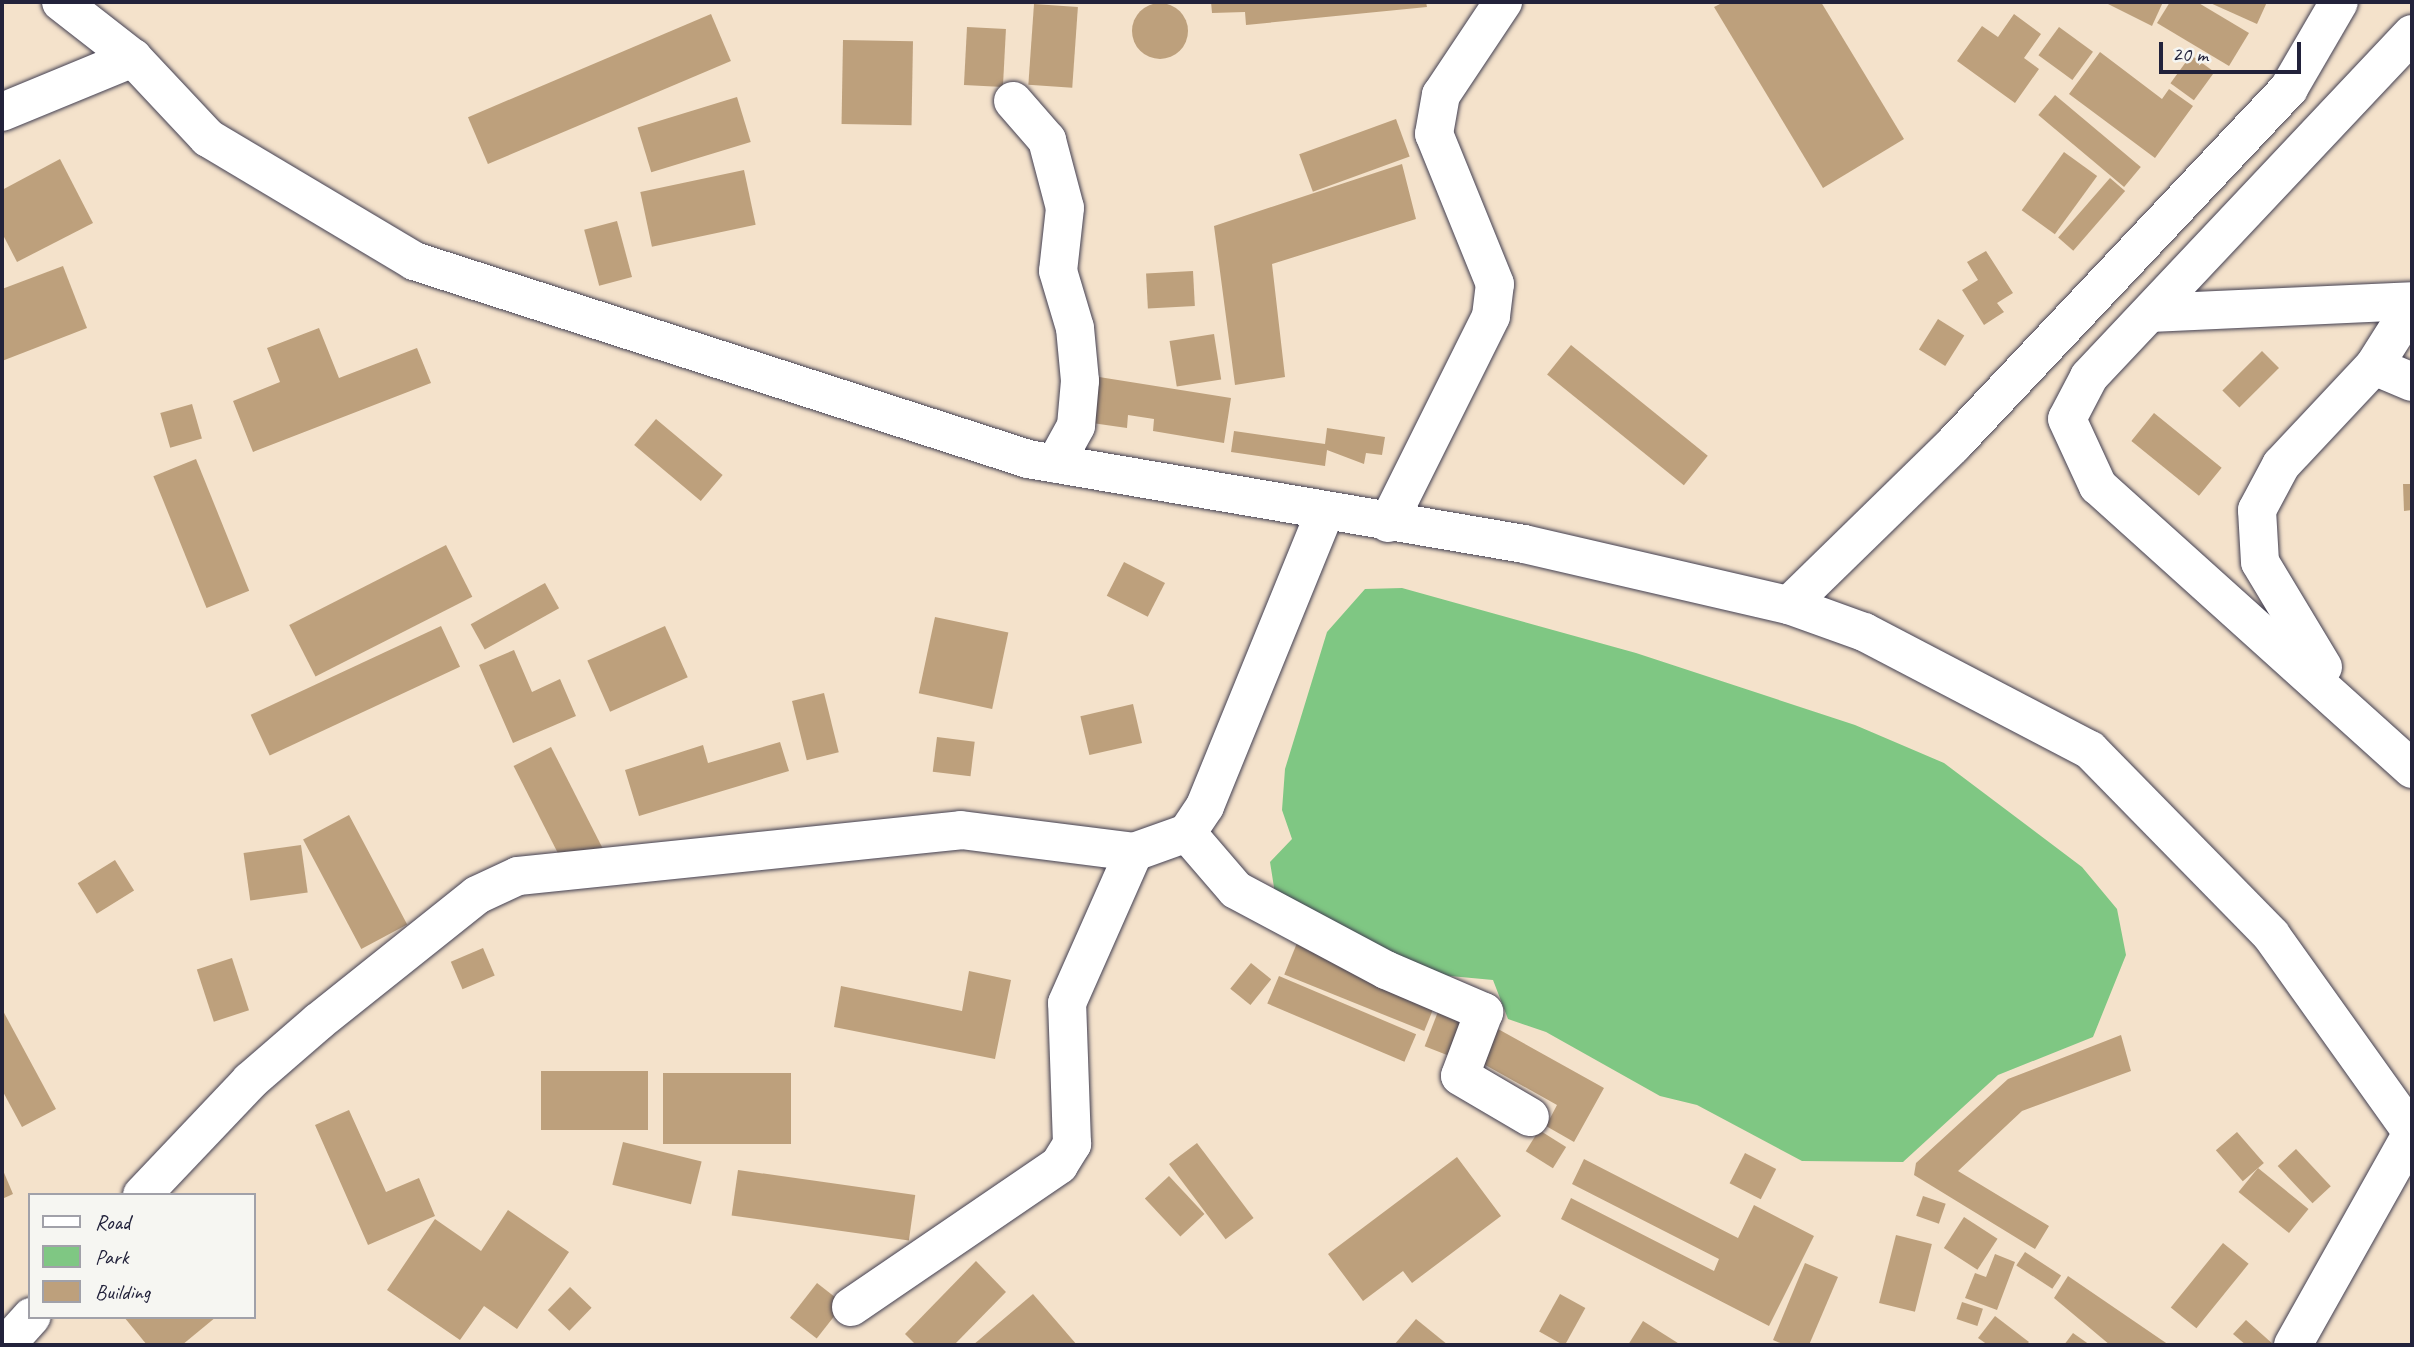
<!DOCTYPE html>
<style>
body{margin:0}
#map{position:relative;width:2414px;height:1347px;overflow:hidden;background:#f4e2cb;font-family:Caveat,sans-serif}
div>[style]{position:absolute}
.green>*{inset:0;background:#7fc783}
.building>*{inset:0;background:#bda07c;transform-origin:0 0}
.round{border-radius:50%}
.roads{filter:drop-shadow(0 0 2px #423f51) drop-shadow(0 0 2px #423f51)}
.minor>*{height:38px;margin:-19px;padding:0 19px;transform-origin:19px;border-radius:19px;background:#fff}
span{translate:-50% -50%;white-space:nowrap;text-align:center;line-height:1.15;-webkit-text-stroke:6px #f6f6f2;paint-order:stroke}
.frame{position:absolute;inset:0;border:4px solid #22223b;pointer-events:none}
.legend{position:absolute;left:28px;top:1193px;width:228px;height:126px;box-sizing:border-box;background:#f6f6f2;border:2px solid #a1a1a9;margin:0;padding:9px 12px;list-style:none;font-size:21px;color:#22223b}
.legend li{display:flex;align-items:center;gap:14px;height:35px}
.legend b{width:35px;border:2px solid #a1a1a9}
.scale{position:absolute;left:2159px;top:42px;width:142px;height:32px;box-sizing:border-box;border:4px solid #22223b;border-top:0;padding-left:9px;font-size:21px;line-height:24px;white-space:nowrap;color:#22223b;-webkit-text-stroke:5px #f6f6f2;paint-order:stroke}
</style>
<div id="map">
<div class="green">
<i style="clip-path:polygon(1402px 588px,1636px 653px,1855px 725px,1944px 763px,2082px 867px,2117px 909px,2126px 955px,2093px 1037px,1998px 1075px,1903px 1162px,1802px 1161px,1697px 1105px,1660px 1096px,1546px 1032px,1508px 1019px,1493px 980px,1418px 973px,1276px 900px,1270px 862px,1292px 839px,1282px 810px,1285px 769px,1327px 632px,1365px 589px)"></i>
</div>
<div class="building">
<i style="clip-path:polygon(1211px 2px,1426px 2px,1427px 7px,1246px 25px,1245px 12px,1212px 13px)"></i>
<i style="clip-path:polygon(1724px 2px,1821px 2px,1904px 139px,1823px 188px,1714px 7px)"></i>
<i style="clip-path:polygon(2104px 2px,2163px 2px,2152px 26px)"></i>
<i style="clip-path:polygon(2170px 2px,2197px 2px,2249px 33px,2229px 66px,2157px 23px)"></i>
<i style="clip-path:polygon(2208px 2px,2267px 2px,2257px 24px)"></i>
<i class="round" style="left:1132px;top:3px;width:56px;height:56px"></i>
<i style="left:1034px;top:4px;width:44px;height:81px;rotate:4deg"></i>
<i style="left:711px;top:14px;width:51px;height:264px;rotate:67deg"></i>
<i style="clip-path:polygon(2014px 14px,2041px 34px,2024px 58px,2039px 69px,2015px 103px,1957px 61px,1982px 26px,1998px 37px)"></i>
<i style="left:967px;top:27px;width:39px;height:58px;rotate:3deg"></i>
<i style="left:2059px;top:27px;width:42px;height:35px;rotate:36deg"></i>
<i style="left:843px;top:40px;width:70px;height:84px;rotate:1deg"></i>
<i style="clip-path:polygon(2100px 52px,2162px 99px,2169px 89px,2193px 106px,2155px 158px,2069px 94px)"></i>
<i style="left:2191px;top:55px;width:29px;height:35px;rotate:36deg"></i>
<i style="left:2055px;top:95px;width:112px;height:26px;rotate:40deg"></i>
<i style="left:737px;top:97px;width:47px;height:104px;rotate:73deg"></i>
<i style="left:1396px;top:119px;width:40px;height:103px;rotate:70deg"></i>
<i style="left:2064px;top:152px;width:41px;height:72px;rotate:36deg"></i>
<i style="clip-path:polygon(60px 159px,93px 223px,17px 262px,2px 233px,2px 190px)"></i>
<i style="clip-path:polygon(1402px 164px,1416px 219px,1272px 264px,1285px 377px,1235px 385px,1214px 226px)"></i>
<i style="left:744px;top:170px;width:56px;height:106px;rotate:78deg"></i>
<i style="left:2110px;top:178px;width:20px;height:79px;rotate:41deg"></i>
<i style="left:617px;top:221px;width:58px;height:34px;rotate:75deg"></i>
<i style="clip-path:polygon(1986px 251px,2013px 293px,1997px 303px,2004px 312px,1984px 325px,1962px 290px,1978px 280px,1967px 262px)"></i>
<i style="clip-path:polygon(63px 266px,87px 328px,2px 361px,2px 289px)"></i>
<i style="left:1193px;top:271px;width:35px;height:47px;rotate:87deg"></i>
<i style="left:1938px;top:319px;width:31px;height:36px;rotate:32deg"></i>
<i style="clip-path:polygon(319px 328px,339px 378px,417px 348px,431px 383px,253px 452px,233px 401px,280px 382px,267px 348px)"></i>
<i style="left:1214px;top:334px;width:46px;height:45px;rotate:81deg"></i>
<i style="left:1571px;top:345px;width:176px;height:38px;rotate:39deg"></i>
<i style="left:2262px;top:351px;width:24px;height:56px;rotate:45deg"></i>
<i style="clip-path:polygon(1099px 377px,1231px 398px,1224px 443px,1153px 431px,1154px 419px,1128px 415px,1127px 428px,1092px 423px)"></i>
<i style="left:192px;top:404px;width:36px;height:33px;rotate:74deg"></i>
<i style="left:2154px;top:413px;width:87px;height:36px;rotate:39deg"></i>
<i style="left:656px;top:419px;width:87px;height:34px;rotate:40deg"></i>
<i style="clip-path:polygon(1327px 428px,1385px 437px,1382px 455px,1366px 453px,1364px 464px,1327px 450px,1325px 466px,1231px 452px,1234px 431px,1325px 444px)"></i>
<i style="left:196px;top:459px;width:142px;height:46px;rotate:68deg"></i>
<i style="clip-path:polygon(2403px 484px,2412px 484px,2412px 510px,2404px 511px)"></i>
<i style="left:446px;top:545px;width:58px;height:176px;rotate:63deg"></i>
<i style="left:1124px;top:562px;width:46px;height:38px;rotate:27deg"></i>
<i style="left:545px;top:583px;width:29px;height:85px;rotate:61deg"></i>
<i style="left:935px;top:617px;width:75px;height:78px;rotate:12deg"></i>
<i style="left:441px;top:626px;width:45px;height:210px;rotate:65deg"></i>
<i style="left:665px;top:626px;width:56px;height:85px;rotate:66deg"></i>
<i style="clip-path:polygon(514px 650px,532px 692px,560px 679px,576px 716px,513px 743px,479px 665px)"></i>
<i style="left:824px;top:693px;width:61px;height:33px;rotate:76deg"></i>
<i style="left:1133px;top:704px;width:40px;height:54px;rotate:77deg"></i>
<i style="left:937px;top:737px;width:38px;height:35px;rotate:7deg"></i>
<i style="clip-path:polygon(780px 742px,789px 771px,639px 816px,625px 770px,703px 745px,708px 763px)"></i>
<i style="left:551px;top:747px;width:114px;height:42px;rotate:63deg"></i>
<i style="left:349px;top:815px;width:124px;height:52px;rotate:62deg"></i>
<i style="left:301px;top:845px;width:48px;height:58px;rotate:82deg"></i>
<i style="left:115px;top:860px;width:36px;height:44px;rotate:58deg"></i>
<i style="left:1297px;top:943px;width:151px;height:34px;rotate:22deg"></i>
<i style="left:483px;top:948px;width:30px;height:35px;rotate:67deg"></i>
<i style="left:232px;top:958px;width:55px;height:37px;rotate:72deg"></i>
<i style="left:1251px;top:963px;width:26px;height:33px;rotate:39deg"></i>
<i style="clip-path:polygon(969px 971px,1011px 980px,995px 1059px,834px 1027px,841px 986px,962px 1011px)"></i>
<i style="left:1279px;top:976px;width:149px;height:30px;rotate:23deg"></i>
<i style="clip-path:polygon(2px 1009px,56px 1109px,22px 1127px,2px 1090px)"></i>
<i style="left:1439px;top:1009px;width:26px;height:40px;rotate:21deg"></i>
<i style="clip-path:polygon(1489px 1024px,1604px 1088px,1574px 1142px,1546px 1126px,1557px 1105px,1471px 1057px)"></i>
<i style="clip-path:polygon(2121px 1035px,2131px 1071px,2022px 1111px,1958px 1171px,2049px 1226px,2035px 1249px,1914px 1175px,1916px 1163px,2008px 1079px)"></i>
<i style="left:541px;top:1071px;width:107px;height:59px"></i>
<i style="left:663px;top:1073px;width:128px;height:71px"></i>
<i style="clip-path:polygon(349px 1110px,386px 1192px,419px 1178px,435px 1216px,368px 1245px,315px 1125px)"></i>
<i style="left:1539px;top:1130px;width:32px;height:25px;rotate:32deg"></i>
<i style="left:2237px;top:1132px;width:41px;height:28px;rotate:49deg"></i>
<i style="left:623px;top:1142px;width:81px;height:44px;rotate:14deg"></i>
<i style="left:1197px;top:1143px;width:94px;height:35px;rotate:53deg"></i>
<i style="left:2296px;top:1149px;width:51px;height:25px;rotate:47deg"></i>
<i style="left:1745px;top:1153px;width:35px;height:34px;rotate:27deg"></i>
<i style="clip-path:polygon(1457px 1157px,1501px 1216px,1412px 1283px,1403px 1271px,1363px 1301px,1328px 1254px)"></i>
<i style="clip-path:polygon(1584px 1159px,1738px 1238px,1754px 1205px,1814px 1236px,1769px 1326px,1561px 1219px,1571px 1198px,1714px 1271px,1719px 1259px,1572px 1184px)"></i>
<i style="clip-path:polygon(2px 1168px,13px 1194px,2px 1199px)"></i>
<i style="left:2258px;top:1168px;width:65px;height:31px;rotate:39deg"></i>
<i style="left:738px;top:1170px;width:179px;height:46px;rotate:8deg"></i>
<i style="left:1169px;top:1176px;width:52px;height:33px;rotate:47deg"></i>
<i style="left:1923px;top:1196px;width:24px;height:21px;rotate:19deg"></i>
<i style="clip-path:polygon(508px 1210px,569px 1252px,517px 1329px,484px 1306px,460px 1340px,387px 1290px,435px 1219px,481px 1251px)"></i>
<i style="left:1964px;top:1217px;width:40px;height:37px;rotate:33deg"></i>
<i style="left:1896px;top:1235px;width:37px;height:70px;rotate:14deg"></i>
<i style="left:2223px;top:1243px;width:33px;height:83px;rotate:39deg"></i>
<i style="left:2025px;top:1252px;width:43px;height:16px;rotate:33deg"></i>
<i style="clip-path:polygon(1995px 1254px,2015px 1262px,1997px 1310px,1965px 1298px,1975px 1273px,1986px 1277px)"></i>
<i style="clip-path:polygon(976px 1261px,1006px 1292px,954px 1345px,916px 1345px,905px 1334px)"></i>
<i style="clip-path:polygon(1805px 1263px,1838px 1277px,1809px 1345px,1785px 1345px,1773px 1340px)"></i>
<i style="clip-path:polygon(2068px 1276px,2169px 1345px,2110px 1345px,2054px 1298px)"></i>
<i style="left:817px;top:1283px;width:34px;height:44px;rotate:38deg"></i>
<i style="left:570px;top:1287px;width:30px;height:32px;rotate:44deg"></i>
<i style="clip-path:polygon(1033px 1294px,1077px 1345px,973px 1345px)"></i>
<i style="left:1560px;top:1294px;width:29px;height:43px;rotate:29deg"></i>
<i style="left:1962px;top:1302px;width:22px;height:18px;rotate:18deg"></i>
<i style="clip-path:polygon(1995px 1316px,2029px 1342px,2026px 1345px,1988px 1345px,1978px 1338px)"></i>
<i style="clip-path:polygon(124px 1317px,216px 1317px,182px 1345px,147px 1345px)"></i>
<i style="clip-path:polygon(1416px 1319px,1448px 1345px,1394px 1345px)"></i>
<i style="clip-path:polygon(2246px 1320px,2274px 1345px,2246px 1345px,2233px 1334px)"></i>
<i style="clip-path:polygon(1643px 1321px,1681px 1345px,1628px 1345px)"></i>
<i style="clip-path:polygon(2073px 1333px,2090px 1345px,2064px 1345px)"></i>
</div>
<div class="roads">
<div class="minor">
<i style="left:61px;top:2px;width:91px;rotate:37.9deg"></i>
<i style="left:133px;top:58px;width:110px;rotate:46.8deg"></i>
<i style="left:208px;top:138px;width:240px;rotate:30.8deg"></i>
<i style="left:414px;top:261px;width:645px;rotate:17.87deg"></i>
<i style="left:1028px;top:459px;width:503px;rotate:9.72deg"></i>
<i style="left:1524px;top:544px;width:272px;rotate:13deg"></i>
<i style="left:1789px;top:605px;width:80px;rotate:19.8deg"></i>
<i style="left:1864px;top:632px;width:255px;rotate:27.6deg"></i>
<i style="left:2090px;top:750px;width:259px;rotate:45.6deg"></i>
<i style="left:2271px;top:935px;width:243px;rotate:54.5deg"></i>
<i style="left:2412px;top:34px;width:471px;rotate:133.3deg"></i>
<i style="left:2089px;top:377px;width:47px;rotate:117.6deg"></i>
<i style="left:2067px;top:419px;width:74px;rotate:65.2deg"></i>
<i style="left:2098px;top:486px;width:423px;rotate:42deg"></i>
<i style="left:1013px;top:101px;width:52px;rotate:48.9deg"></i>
<i style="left:1047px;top:140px;width:70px;rotate:75.2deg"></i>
<i style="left:1065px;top:208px;width:63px;rotate:96.3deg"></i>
<i style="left:1058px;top:271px;width:59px;rotate:73.4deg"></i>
<i style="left:1075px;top:328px;width:53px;rotate:84.6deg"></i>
<i style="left:1080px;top:381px;width:45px;rotate:95.1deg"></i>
<i style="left:1076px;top:426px;width:43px;rotate:118.9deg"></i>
<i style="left:2px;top:112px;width:142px;rotate:-22.4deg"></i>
<i style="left:2150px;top:313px;width:262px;rotate:-2.6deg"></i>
<i style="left:2374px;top:366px;width:41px;rotate:22.8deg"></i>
<i style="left:1388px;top:523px;width:231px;rotate:-63.5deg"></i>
<i style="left:1491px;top:316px;width:32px;rotate:-83deg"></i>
<i style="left:1495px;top:284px;width:162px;rotate:-112.1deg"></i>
<i style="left:1434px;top:134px;width:40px;rotate:-80deg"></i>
<i style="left:1441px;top:95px;width:112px;rotate:-56.3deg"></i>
<i style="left:1789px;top:605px;width:229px;rotate:-44.3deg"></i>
<i style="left:1953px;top:445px;width:490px;rotate:-46.7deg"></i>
<i style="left:2289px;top:88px;width:99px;rotate:-59.8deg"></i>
<i style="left:2323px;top:667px;width:122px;rotate:-121deg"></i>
<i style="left:2260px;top:562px;width:52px;rotate:-93.3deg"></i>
<i style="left:2257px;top:510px;width:51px;rotate:-61.9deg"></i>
<i style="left:2281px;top:465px;width:136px;rotate:-46.8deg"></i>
<i style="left:2374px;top:366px;width:71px;rotate:-57.7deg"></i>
<i style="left:1187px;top:833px;width:75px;rotate:49.3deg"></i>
<i style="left:1236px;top:890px;width:170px;rotate:28.1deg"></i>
<i style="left:1386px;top:970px;width:107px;rotate:23.2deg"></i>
<i style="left:1484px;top:1012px;width:68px;rotate:110.6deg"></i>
<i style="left:1460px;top:1076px;width:81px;rotate:30.4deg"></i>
<i style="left:142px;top:1195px;width:157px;rotate:-46.5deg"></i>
<i style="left:250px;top:1081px;width:90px;rotate:-40.9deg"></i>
<i style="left:318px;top:1022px;width:203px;rotate:-38.6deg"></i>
<i style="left:477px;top:895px;width:45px;rotate:-24.9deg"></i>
<i style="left:518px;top:876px;width:445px;rotate:-5.9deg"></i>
<i style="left:961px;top:830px;width:174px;rotate:7.2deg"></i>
<i style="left:1134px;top:852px;width:56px;rotate:-19.7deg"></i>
<i style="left:1187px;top:833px;width:32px;rotate:-56deg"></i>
<i style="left:1205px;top:806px;width:315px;rotate:-67.8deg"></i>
<i style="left:851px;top:1307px;width:252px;rotate:-34.3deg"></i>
<i style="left:1059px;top:1165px;width:25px;rotate:-58deg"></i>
<i style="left:1072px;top:1144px;width:141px;rotate:-92deg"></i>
<i style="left:1067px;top:1003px;width:165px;rotate:-66.1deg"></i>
<i style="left:6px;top:1345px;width:38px;rotate:-48deg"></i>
<i style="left:2293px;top:1345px;width:243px;rotate:-60.7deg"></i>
</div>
</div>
<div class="frame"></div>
<ul class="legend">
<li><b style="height:9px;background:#fff"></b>Road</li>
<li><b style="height:19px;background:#7fc783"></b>Park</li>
<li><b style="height:19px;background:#bda07c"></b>Building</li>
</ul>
<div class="scale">20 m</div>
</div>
